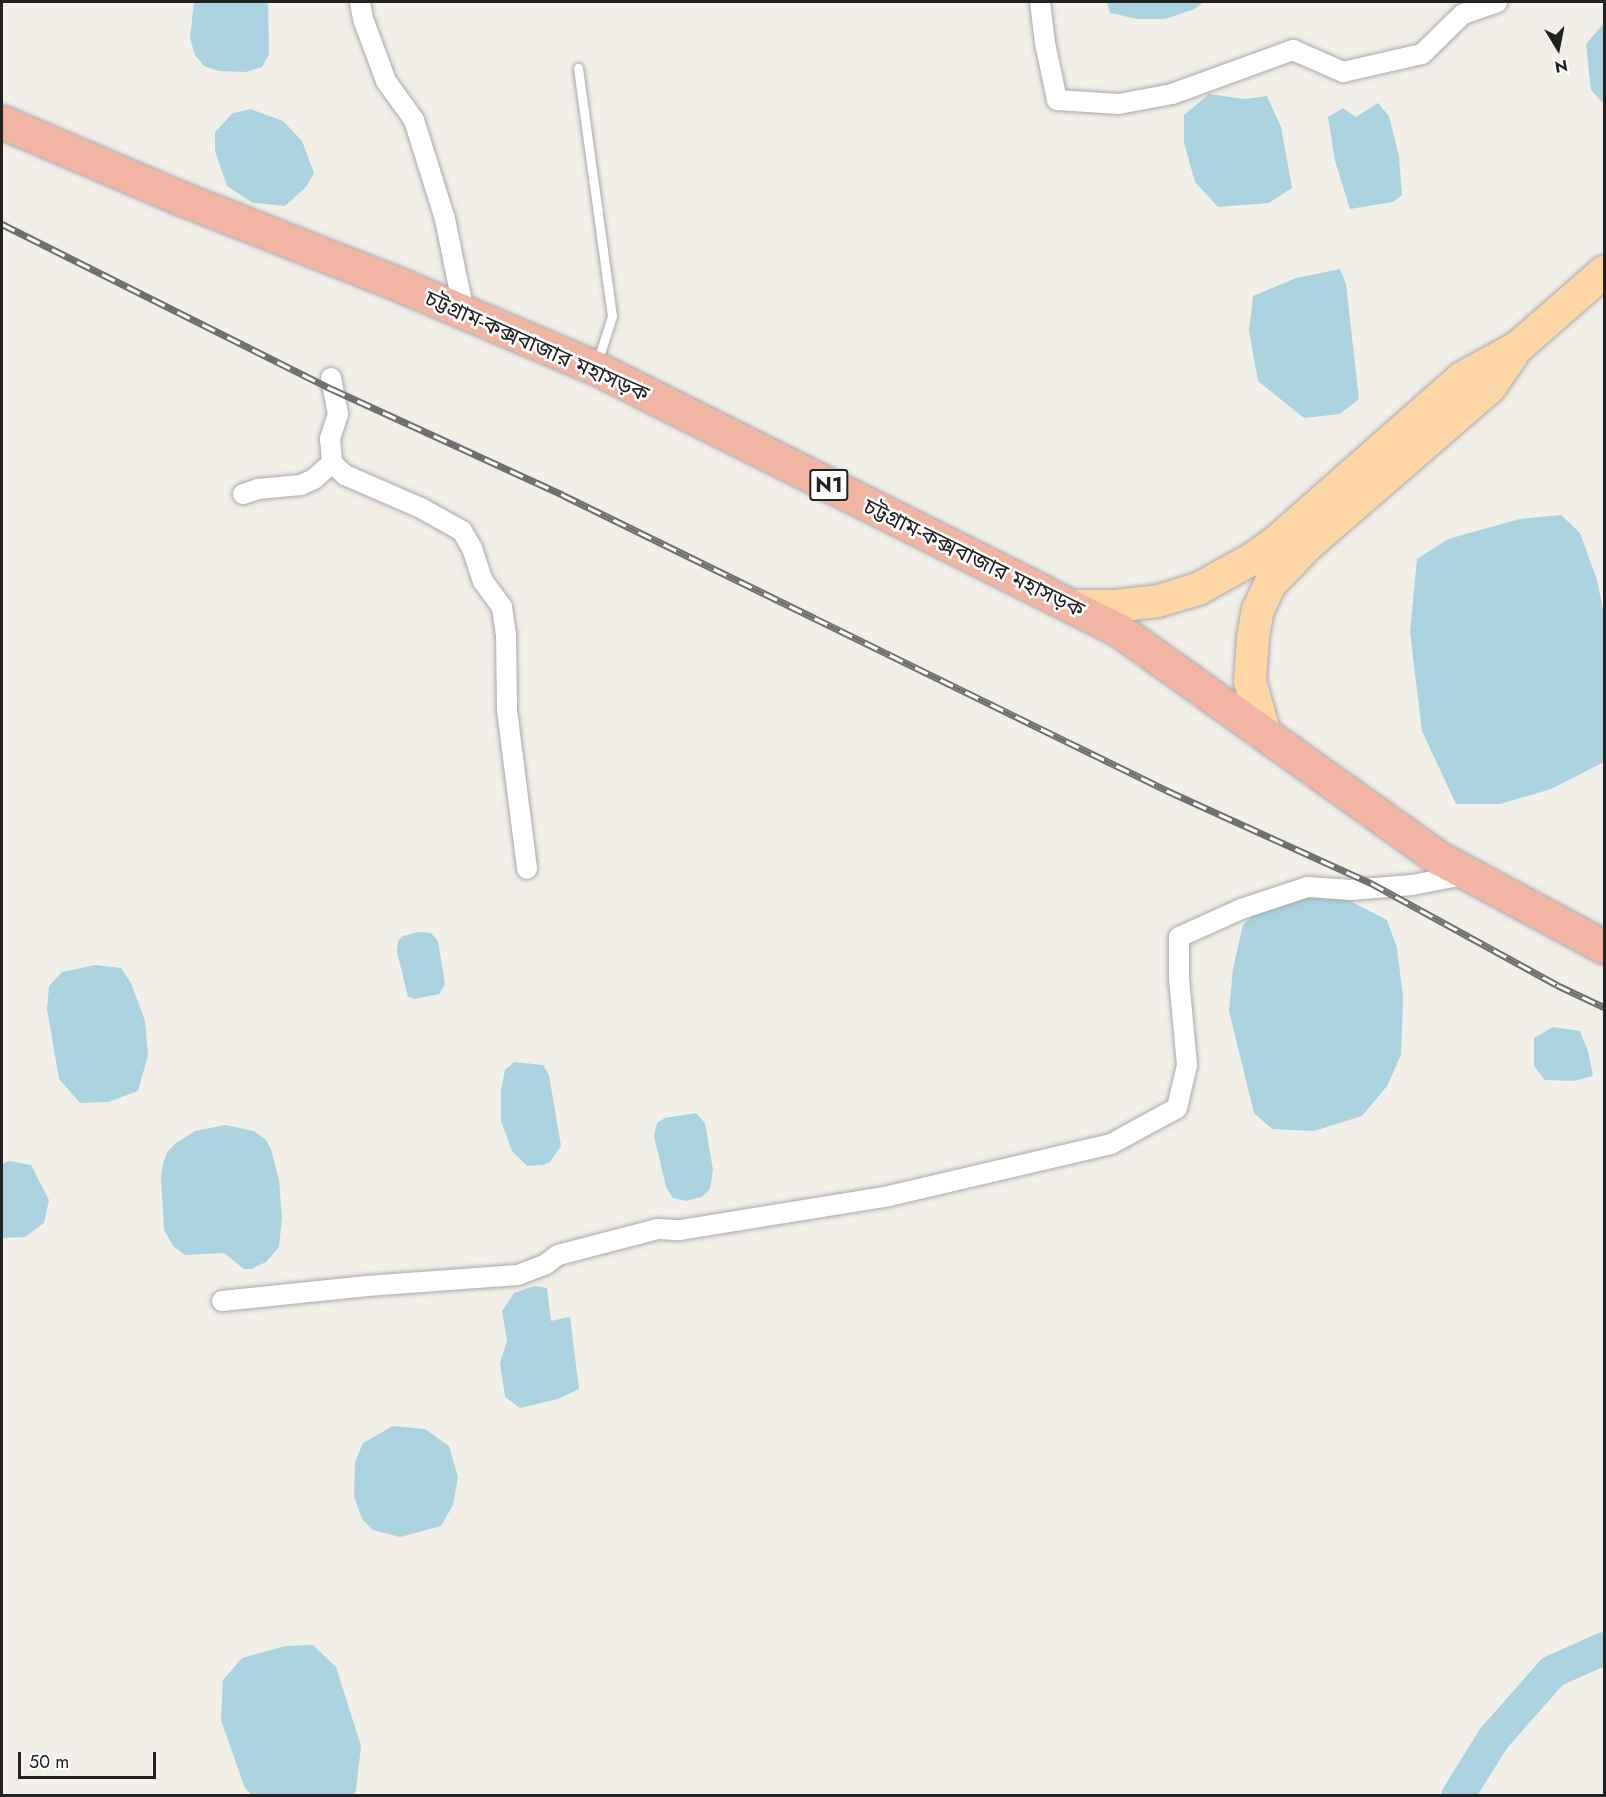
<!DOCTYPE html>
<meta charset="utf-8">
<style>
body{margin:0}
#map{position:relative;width:1606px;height:1797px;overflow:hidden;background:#f2efe9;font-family:Jost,"Noto Sans Bengali",sans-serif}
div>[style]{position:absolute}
.water>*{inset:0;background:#aad3df}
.river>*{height:33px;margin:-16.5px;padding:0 16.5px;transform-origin:16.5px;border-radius:16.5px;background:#aad3df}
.roads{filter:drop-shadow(0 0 2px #a9a9a9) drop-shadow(0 0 2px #a9a9a9)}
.service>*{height:9px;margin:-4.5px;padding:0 4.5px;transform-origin:4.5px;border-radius:4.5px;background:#fff}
.minor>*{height:20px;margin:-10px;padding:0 10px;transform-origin:10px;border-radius:10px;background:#fff}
.primary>*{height:32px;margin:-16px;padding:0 16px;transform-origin:16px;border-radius:16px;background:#fcd6a4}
.trunk>*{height:33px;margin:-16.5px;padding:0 16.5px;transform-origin:16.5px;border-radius:16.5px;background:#f2b4a3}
.rail>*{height:7px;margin-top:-3.5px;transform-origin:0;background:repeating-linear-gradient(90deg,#fff 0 14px,#707070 0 28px);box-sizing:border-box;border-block:2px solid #707070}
span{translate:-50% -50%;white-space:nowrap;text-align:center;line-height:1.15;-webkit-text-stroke:5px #fff;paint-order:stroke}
.shield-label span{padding:2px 4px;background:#fff;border:2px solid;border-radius:4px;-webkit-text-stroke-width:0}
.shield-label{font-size:21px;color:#222;font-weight:700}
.street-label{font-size:22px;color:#222}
.frame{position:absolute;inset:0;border:3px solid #222;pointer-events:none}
.north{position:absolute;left:1528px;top:18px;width:60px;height:60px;-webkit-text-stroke:4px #fff;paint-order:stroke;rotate:170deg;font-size:16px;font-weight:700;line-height:24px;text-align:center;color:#222}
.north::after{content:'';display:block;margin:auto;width:21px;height:27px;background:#222;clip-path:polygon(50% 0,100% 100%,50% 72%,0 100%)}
.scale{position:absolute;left:18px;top:1752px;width:138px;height:27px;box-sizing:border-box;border:3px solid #222;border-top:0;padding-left:8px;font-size:18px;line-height:21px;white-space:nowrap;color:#222;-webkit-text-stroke:4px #fff;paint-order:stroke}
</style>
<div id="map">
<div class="water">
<i style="clip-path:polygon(194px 2px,268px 2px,269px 54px,262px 67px,246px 72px,219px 71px,204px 66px,195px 55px,190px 38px)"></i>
<i style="clip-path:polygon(1107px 2px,1203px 2px,1195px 9px,1165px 19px,1138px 19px,1110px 13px)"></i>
<i style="clip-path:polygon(1604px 23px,1604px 104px,1591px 90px,1586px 44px)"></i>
<i style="clip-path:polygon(1209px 94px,1245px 99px,1267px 96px,1281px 127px,1292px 188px,1269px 203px,1218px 207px,1195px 182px,1184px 143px,1184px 115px)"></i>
<i style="clip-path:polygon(1378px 103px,1389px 116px,1399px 156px,1402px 195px,1393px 202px,1350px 209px,1335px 161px,1328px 117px,1343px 108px,1356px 117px)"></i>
<i style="clip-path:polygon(251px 109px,283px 121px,302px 141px,314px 173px,306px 187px,285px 206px,253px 203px,227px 186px,215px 151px,215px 132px,233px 113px)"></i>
<i style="clip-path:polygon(1340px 269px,1346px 284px,1359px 399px,1340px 414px,1304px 418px,1258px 381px,1249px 331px,1253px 296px,1296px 278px)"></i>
<i style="clip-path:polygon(1561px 515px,1580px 533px,1597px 580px,1604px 615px,1604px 762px,1551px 789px,1500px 804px,1456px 804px,1422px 731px,1410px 632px,1417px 559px,1448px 539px,1520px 519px)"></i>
<i style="clip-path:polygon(1302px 892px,1350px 901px,1387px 920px,1397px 948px,1403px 997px,1401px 1055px,1387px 1086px,1362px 1116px,1314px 1131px,1272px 1129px,1254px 1113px,1229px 1011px,1233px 968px,1243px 925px,1264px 904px)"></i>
<i style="clip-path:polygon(418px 932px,431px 933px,438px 941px,445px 984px,439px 994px,415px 999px,408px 997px,397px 952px,398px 941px,403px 936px)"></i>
<i style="clip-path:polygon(95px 965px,121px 968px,131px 983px,145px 1021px,148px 1055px,138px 1091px,108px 1102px,80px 1103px,59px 1079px,47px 1009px,49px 986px,62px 972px)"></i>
<i style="clip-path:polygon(1553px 1027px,1580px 1031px,1588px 1051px,1593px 1076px,1574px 1081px,1545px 1080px,1534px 1066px,1534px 1038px)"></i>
<i style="clip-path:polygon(514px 1062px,543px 1065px,549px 1075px,561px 1146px,550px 1162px,543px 1165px,527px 1166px,512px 1151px,501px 1121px,501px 1090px,505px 1070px)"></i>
<i style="clip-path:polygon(696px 1113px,705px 1123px,713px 1170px,710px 1189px,702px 1197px,686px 1201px,673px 1198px,666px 1187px,654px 1136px,657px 1123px,665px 1118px)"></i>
<i style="clip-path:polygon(225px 1125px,254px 1131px,266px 1140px,271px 1149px,279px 1180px,282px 1218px,279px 1247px,266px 1262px,251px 1269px,244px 1269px,224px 1253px,185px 1255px,173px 1246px,164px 1230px,161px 1178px,163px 1163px,168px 1151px,176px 1143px,195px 1131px)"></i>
<i style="clip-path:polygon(9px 1161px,31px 1165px,49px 1200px,44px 1223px,25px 1237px,2px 1238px,2px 1164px)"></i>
<i style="clip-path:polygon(534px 1286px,547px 1288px,551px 1321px,570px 1317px,579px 1389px,558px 1399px,520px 1408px,505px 1397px,500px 1363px,507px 1341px,502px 1311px,514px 1293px)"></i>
<i style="clip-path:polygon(393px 1426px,425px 1429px,449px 1446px,458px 1477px,453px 1505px,441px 1526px,400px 1537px,373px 1530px,362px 1519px,354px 1496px,355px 1462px,363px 1443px)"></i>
<i style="clip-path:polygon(313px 1645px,336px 1667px,361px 1746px,356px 1791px,353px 1796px,251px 1795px,244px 1786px,221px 1720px,223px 1680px,242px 1658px,285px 1646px)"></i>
</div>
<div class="river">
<i style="left:1457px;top:1796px;width:68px;rotate:-58.2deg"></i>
<i style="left:1493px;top:1738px;width:89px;rotate:-48.6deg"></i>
<i style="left:1552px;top:1671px;width:57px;rotate:-23.9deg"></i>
</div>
<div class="roads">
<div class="service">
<i style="left:578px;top:68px;width:250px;rotate:82.2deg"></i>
<i style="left:612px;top:316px;width:49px;rotate:107.7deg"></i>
</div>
<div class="minor">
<i style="left:360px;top:2px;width:17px;rotate:80deg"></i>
<i style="left:363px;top:19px;width:66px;rotate:69.6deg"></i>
<i style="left:386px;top:81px;width:48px;rotate:54.3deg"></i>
<i style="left:414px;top:120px;width:104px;rotate:72.6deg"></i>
<i style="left:445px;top:219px;width:95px;rotate:78.5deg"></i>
<i style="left:1040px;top:2px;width:41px;rotate:83deg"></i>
<i style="left:1045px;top:43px;width:58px;rotate:78.1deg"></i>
<i style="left:1057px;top:100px;width:62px;rotate:3.7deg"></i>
<i style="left:1119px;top:104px;width:54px;rotate:-10.7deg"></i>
<i style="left:1172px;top:94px;width:129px;rotate:-20deg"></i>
<i style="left:1293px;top:50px;width:55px;rotate:23.7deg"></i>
<i style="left:1343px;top:72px;width:81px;rotate:-12.8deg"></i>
<i style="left:1422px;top:54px;width:57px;rotate:-44.3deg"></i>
<i style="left:1463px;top:14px;width:36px;rotate:-19deg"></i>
<i style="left:331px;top:378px;width:37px;rotate:79deg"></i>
<i style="left:338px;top:414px;width:26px;rotate:108deg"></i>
<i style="left:330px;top:439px;width:24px;rotate:85deg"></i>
<i style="left:332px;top:463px;width:18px;rotate:43deg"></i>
<i style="left:345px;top:475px;width:83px;rotate:23.5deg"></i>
<i style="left:421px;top:508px;width:47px;rotate:29.3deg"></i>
<i style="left:462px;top:531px;width:20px;rotate:60deg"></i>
<i style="left:472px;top:548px;width:35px;rotate:72deg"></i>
<i style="left:483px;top:581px;width:32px;rotate:54deg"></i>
<i style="left:502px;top:607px;width:27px;rotate:82deg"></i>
<i style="left:506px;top:634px;width:76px;rotate:89.2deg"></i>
<i style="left:507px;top:710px;width:160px;rotate:82.8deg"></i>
<i style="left:243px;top:494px;width:16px;rotate:-18deg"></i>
<i style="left:258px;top:489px;width:43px;rotate:-5.3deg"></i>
<i style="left:301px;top:485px;width:14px;rotate:-25deg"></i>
<i style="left:314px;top:479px;width:24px;rotate:-42deg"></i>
<i style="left:222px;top:1301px;width:146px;rotate:-5.9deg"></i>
<i style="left:367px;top:1286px;width:151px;rotate:-4.2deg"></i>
<i style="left:518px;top:1275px;width:30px;rotate:-21deg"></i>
<i style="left:546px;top:1264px;width:15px;rotate:-37deg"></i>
<i style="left:558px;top:1255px;width:103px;rotate:-14.6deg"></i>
<i style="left:658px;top:1229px;width:22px;rotate:3deg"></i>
<i style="left:680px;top:1230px;width:212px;rotate:-9.2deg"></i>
<i style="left:889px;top:1196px;width:228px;rotate:-13.2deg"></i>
<i style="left:1111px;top:1144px;width:75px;rotate:-28.6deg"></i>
<i style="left:1177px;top:1108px;width:44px;rotate:-76.9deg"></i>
<i style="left:1187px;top:1065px;width:86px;rotate:-95.3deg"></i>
<i style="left:1179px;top:979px;width:42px;rotate:-90deg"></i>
<i style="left:1179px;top:937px;width:68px;rotate:-24.3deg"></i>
<i style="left:1241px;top:909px;width:71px;rotate:-18.2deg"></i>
<i style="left:1308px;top:887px;width:43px;rotate:4deg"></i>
<i style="left:1351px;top:890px;width:61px;rotate:-4.7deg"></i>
<i style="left:1412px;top:885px;width:58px;rotate:-10.9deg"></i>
</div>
<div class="primary">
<i style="left:1072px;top:606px;width:44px"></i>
<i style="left:1116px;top:606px;width:42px;rotate:-6.8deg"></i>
<i style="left:1158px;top:601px;width:42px;rotate:-16.7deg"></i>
<i style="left:1198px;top:589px;width:64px;rotate:-29deg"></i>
<i style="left:1254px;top:558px;width:27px;rotate:-36deg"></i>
<i style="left:1276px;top:542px;width:248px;rotate:-41.4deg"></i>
<i style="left:1462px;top:378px;width:64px;rotate:-29deg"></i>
<i style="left:1518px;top:347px;width:114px;rotate:-41.1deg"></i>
<i style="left:1265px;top:734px;width:55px;rotate:-105.8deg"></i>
<i style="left:1250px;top:681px;width:44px;rotate:-86.1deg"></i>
<i style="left:1253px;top:637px;width:27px;rotate:-80deg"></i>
<i style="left:1258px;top:610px;width:29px;rotate:-65deg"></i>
<i style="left:1270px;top:584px;width:56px;rotate:-45.7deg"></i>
<i style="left:1309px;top:544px;width:240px;rotate:-40.9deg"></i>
<i style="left:1490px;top:387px;width:37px;rotate:-55deg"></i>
</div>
<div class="trunk">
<i style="left:2px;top:122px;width:194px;rotate:23.1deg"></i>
<i style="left:180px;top:198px;width:227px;rotate:21.5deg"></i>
<i style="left:391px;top:281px;width:223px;rotate:23deg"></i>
<i style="left:596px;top:368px;width:585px;rotate:26.61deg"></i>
<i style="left:1119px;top:630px;width:393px;rotate:35.5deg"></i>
<i style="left:1439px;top:858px;width:187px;rotate:28.3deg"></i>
</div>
</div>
<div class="rail">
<i style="left:2px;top:224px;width:369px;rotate:26.6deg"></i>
<i style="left:332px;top:389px;width:254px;rotate:24.6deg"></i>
<i style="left:563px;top:495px;width:674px;rotate:26.07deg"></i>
<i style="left:1168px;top:791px;width:223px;rotate:24.4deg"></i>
<i style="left:1371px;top:883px;width:212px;rotate:28.7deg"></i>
<i style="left:1557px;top:985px;width:52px;rotate:25.1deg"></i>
</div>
<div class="shield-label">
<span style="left:829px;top:485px">N1</span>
</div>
<div class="street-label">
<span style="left:537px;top:346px;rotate:24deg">চট্টগ্রাম-কক্সবাজার মহাসড়ক</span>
<span style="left:974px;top:558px;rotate:26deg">চট্টগ্রাম-কক্সবাজার মহাসড়ক</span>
</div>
<div class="frame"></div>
<div class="north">N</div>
<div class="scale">50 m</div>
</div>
